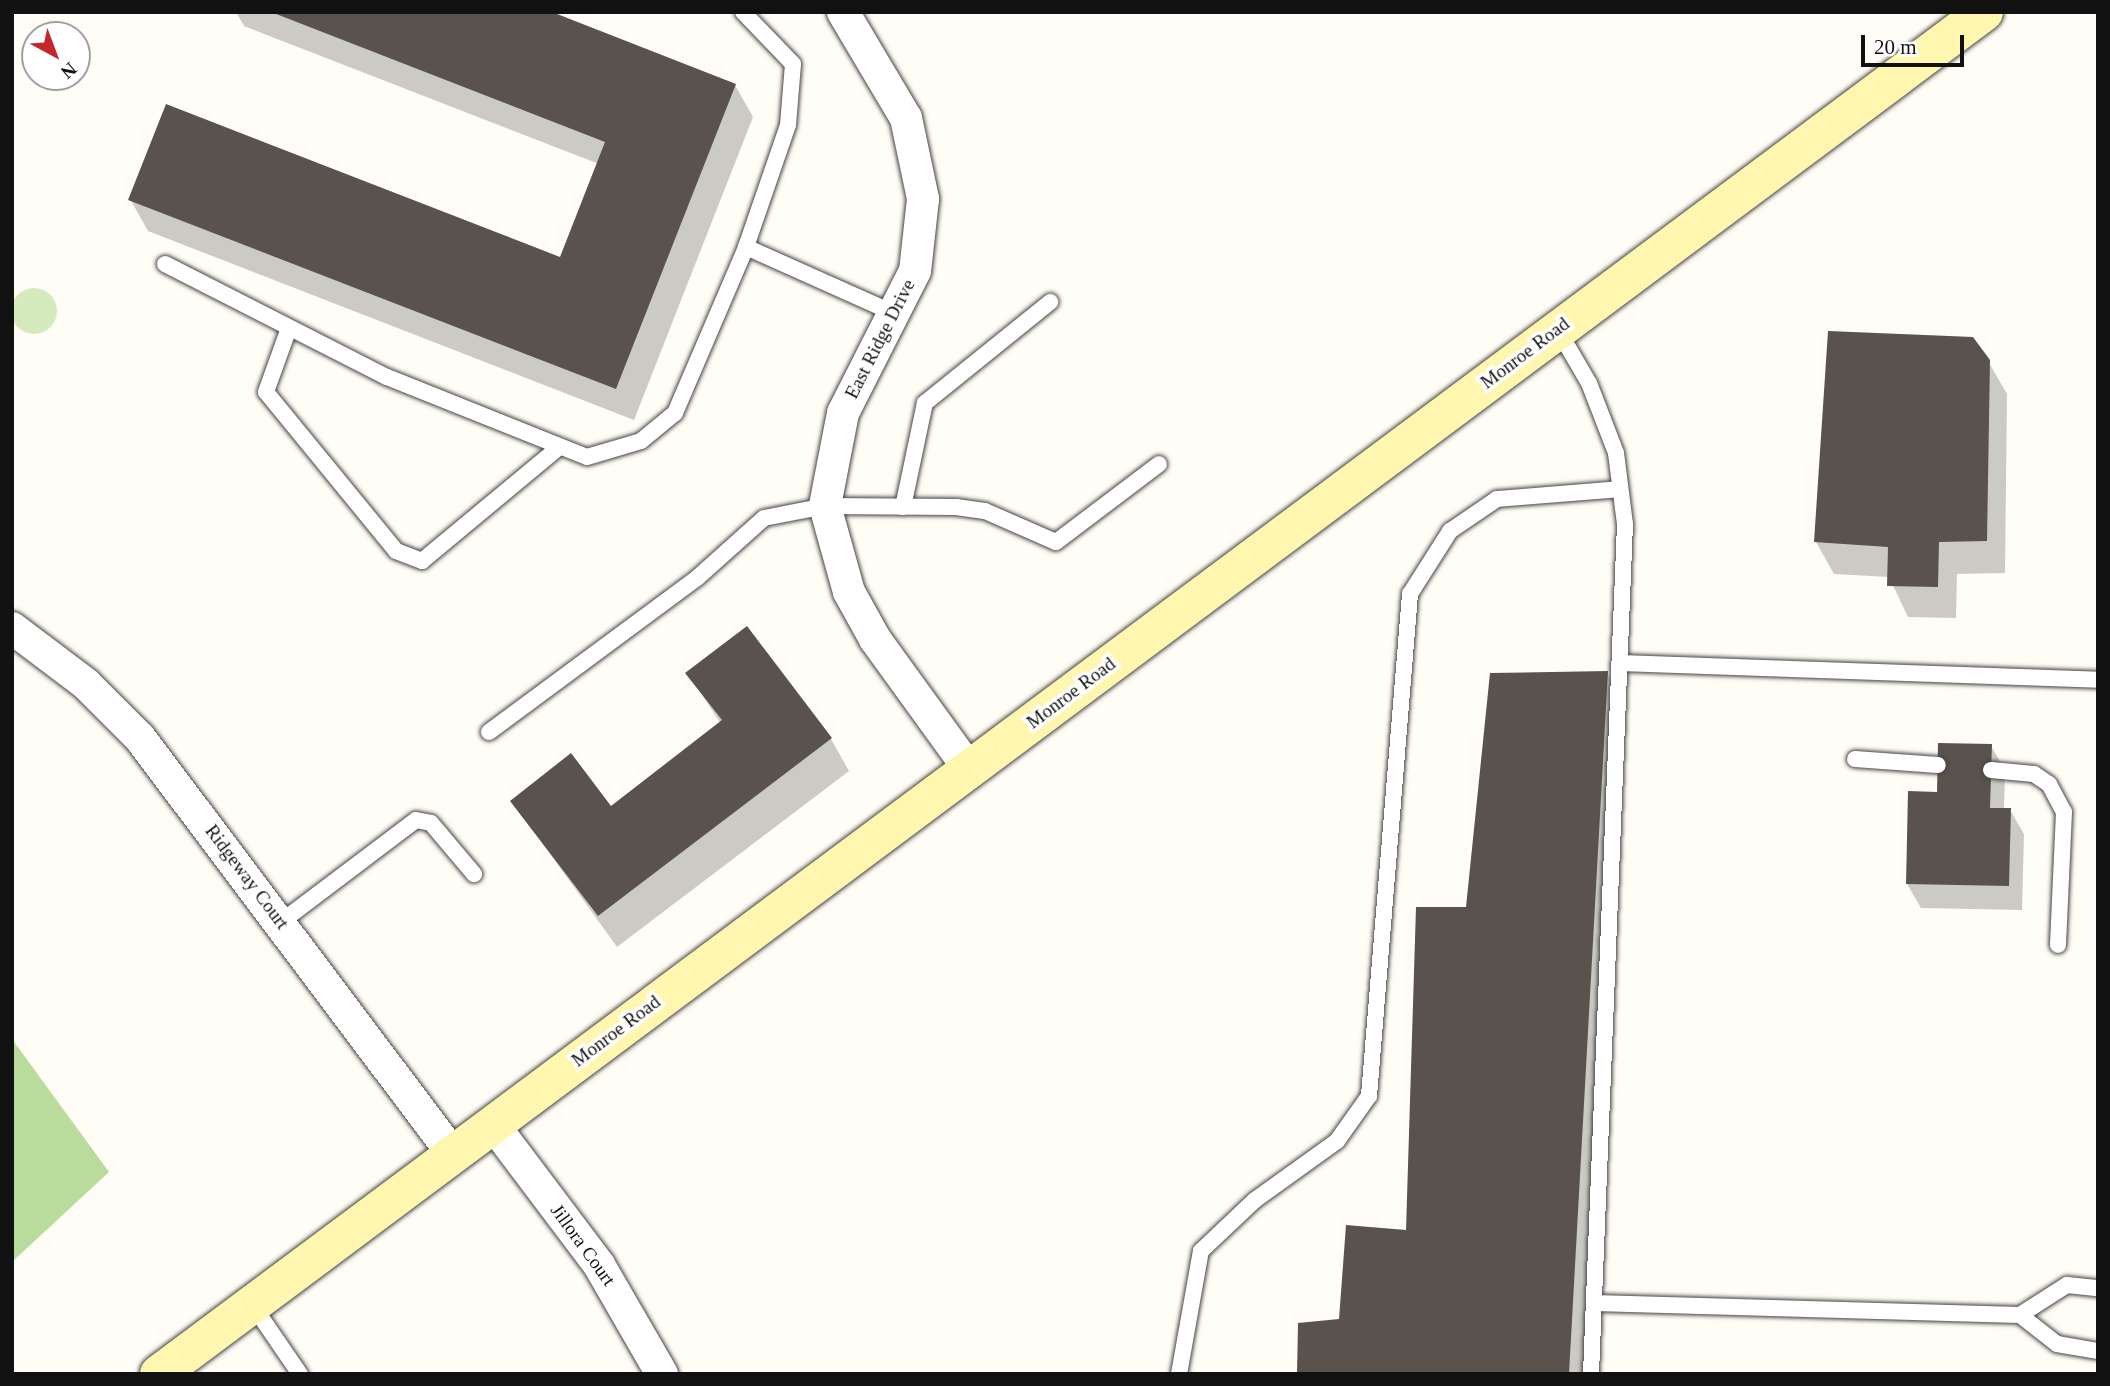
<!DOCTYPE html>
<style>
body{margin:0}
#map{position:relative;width:2110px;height:1386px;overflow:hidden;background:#fffdf5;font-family:Georgia,serif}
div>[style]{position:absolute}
.green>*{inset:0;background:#d5ebbd}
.round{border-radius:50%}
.forest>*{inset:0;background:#b9dc9c}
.shadow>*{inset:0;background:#0003}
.building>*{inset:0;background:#5a524d}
.roads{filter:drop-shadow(0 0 2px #444) drop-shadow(0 0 2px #444)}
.lane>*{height:16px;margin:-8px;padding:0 8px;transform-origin:8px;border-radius:8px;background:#fff}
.street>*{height:32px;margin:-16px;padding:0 16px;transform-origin:16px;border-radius:16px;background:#fff}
.secondary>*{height:38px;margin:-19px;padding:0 19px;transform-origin:19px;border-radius:19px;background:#fff6b0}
span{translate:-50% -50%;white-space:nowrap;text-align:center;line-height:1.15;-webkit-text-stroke:7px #fff;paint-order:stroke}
.street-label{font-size:19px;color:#111}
.frame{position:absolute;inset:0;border:14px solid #111;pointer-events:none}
.north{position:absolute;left:21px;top:21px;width:70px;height:70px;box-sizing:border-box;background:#fff;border:2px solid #a0a0a0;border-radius:50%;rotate:139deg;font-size:19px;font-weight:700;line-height:28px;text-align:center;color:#111}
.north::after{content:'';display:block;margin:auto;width:24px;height:32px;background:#c4262e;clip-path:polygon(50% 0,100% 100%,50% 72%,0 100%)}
.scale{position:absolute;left:1861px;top:35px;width:103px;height:32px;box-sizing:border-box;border:4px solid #111;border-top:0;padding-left:9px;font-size:21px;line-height:24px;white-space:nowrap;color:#111;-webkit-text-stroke:5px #fff;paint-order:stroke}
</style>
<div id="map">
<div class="green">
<i class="round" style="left:11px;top:288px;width:46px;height:46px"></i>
</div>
<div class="forest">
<i style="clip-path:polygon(12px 1039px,109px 1172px,12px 1262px)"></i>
</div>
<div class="shadow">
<i style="clip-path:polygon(236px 12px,547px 12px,735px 85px,753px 117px,634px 420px,148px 231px,130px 199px,561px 259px,599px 164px,244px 26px)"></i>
<i style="clip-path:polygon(1988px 361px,2007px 394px,2005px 573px,1957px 574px,1956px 618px,1908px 617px,1889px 577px,1834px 574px,1816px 542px)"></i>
<i style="clip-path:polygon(688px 673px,831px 739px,849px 771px,617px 947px,512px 801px,610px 808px,721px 724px)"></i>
<i style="clip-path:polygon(1607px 673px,1625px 704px,1588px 1374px,1298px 1374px,1407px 1232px,1468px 909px)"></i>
<i style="clip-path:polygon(1991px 746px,2005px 770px,2004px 810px,2010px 810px,2024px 834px,2022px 910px,1921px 908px,1907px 884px,1938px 794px)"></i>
</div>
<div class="building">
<i style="clip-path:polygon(271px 12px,552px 12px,736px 84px,616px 389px,128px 200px,166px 104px,560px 257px,605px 142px)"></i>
<i style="clip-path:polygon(1828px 331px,1973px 337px,1990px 360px,1987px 541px,1939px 542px,1938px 587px,1887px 586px,1888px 547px,1814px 542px)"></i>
<i style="clip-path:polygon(747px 626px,832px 738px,598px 916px,510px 801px,571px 753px,611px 806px,722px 720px,685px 673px)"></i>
<i style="clip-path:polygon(1608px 671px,1569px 1374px,1297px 1374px,1298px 1323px,1339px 1319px,1346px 1225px,1406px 1230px,1416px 907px,1466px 907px,1490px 673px)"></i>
<i style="clip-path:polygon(1938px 743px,1992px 744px,1990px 808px,2011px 808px,2009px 886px,1906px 884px,1908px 791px,1937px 792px)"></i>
</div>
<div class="roads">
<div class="lane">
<i style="left:743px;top:12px;width:72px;rotate:46.1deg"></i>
<i style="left:793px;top:64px;width:61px;rotate:94.7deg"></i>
<i style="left:788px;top:125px;width:129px;rotate:109deg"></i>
<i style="left:165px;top:264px;width:249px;rotate:27deg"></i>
<i style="left:387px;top:377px;width:215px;rotate:21.8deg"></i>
<i style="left:587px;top:457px;width:56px;rotate:-16.5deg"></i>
<i style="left:641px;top:441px;width:44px;rotate:-39.5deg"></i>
<i style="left:675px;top:413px;width:181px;rotate:-66.8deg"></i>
<i style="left:746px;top:247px;width:164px;rotate:24.1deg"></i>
<i style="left:289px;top:328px;width:68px;rotate:109.8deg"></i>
<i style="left:266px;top:392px;width:205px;rotate:50.7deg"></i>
<i style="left:396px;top:551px;width:28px;rotate:21deg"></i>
<i style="left:422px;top:561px;width:177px;rotate:-39.7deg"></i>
<i style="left:1558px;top:330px;width:61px;rotate:59.7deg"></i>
<i style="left:1589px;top:383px;width:75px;rotate:68.9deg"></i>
<i style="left:1616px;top:453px;width:72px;rotate:82.8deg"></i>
<i style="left:1625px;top:524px;width:851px;rotate:92.29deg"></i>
<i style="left:903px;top:507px;width:106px;rotate:-78.1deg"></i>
<i style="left:925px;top:403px;width:161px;rotate:-38.9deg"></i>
<i style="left:1621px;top:663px;width:477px;rotate:2deg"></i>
<i style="left:489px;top:732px;width:259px;rotate:-36.5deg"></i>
<i style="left:697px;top:578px;width:90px;rotate:-41.8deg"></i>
<i style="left:764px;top:518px;width:62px;rotate:-11.1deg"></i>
<i style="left:825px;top:506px;width:131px;rotate:0.4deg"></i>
<i style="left:956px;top:507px;width:29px;rotate:8deg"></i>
<i style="left:985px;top:511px;width:77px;rotate:23.6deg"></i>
<i style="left:1056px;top:542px;width:129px;rotate:-37.1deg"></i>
<i style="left:1855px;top:759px;width:83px;rotate:4.1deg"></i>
<i style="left:1991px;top:770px;width:43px;rotate:5.3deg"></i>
<i style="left:2034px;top:774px;width:18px;rotate:34deg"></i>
<i style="left:2049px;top:784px;width:32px;rotate:62deg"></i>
<i style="left:2064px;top:812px;width:133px;rotate:92.6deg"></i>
<i style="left:281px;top:922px;width:169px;rotate:-37.1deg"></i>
<i style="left:416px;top:820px;width:15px;rotate:11deg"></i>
<i style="left:431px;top:823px;width:67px;rotate:49.9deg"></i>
<i style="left:1594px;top:1303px;width:426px;rotate:1.6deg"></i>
<i style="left:2020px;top:1315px;width:56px;rotate:-32.6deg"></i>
<i style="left:2067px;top:1285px;width:31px;rotate:6deg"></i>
<i style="left:252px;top:1304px;width:85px;rotate:55.6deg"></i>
<i style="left:2020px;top:1315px;width:47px;rotate:38.1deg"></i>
<i style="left:2057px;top:1344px;width:42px;rotate:9.7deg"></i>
<i style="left:1179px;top:1374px;width:125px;rotate:-79.9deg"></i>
<i style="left:1201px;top:1251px;width:74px;rotate:-43.4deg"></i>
<i style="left:1255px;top:1200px;width:101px;rotate:-35.7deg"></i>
<i style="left:1337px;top:1141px;width:55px;rotate:-54.6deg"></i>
<i style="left:1369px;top:1096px;width:504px;rotate:-85.33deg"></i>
<i style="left:1410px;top:594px;width:75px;rotate:-57.6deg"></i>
<i style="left:1450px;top:531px;width:57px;rotate:-34.2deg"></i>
<i style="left:1497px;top:499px;width:123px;rotate:-4.6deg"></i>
</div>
<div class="street">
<i style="left:843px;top:12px;width:123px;rotate:59.3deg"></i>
<i style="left:906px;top:118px;width:83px;rotate:78.1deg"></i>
<i style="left:923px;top:199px;width:72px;rotate:96.3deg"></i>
<i style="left:915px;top:271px;width:159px;rotate:116.9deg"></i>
<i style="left:843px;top:413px;width:95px;rotate:101deg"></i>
<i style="left:825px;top:506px;width:89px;rotate:74.4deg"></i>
<i style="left:849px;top:592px;width:54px;rotate:61deg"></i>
<i style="left:875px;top:639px;width:160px;rotate:54.1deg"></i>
<i style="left:12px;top:628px;width:93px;rotate:37.1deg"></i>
<i style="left:86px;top:684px;width:76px;rotate:45deg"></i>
<i style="left:140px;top:738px;width:519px;rotate:53.06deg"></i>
<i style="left:492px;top:1123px;width:178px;rotate:53deg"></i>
<i style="left:599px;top:1265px;width:126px;rotate:60deg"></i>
</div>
<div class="secondary">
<i style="left:159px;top:1374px;width:2277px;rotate:-36.73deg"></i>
</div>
</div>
<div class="street-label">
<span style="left:880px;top:339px;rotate:-63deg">East Ridge Drive</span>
<span style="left:1525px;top:353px;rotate:-37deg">Monroe Road</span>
<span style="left:1071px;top:693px;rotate:-37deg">Monroe Road</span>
<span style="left:247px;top:877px;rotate:53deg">Ridgeway Court</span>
<span style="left:616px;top:1031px;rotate:-37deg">Monroe Road</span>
<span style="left:583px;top:1245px;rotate:54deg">Jillora Court</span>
</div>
<div class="frame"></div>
<div class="north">N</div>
<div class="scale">20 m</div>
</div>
